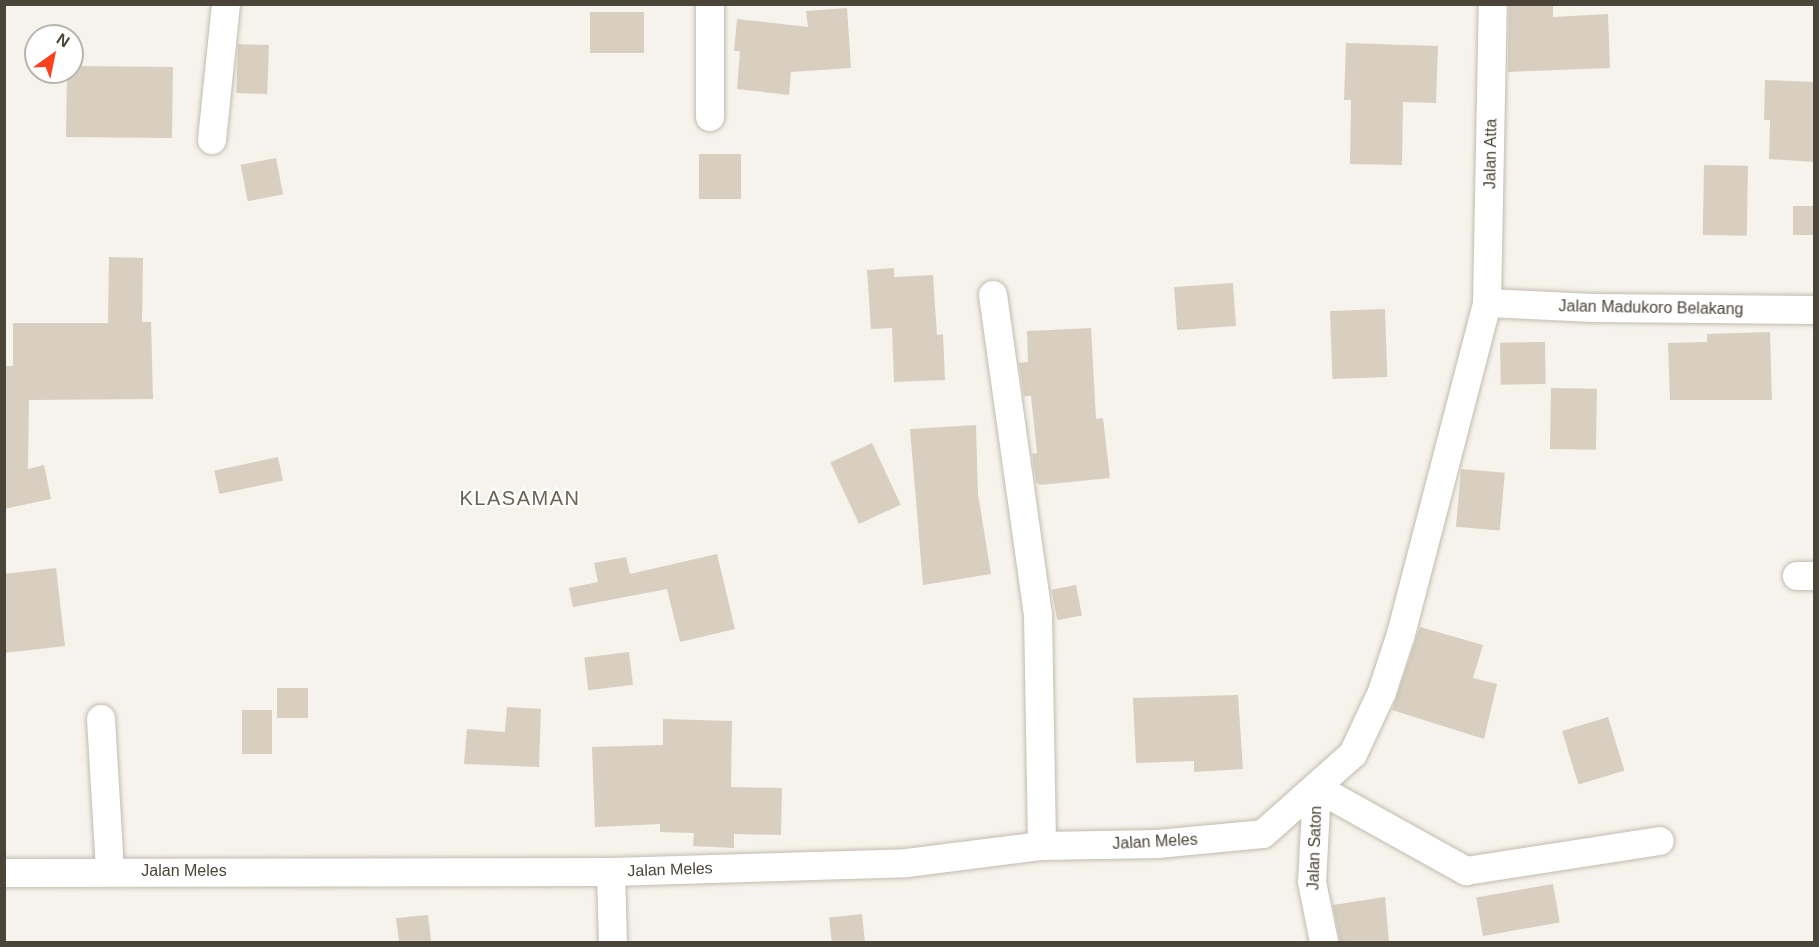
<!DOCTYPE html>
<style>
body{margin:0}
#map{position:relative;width:1819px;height:947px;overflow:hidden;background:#f6f3ec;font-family:Arial,sans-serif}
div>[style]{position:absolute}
.building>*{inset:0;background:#d8cfc1;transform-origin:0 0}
.roads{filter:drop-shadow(0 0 2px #c2bbae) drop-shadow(0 0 2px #c2bbae)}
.minor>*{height:28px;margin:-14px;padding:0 14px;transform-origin:14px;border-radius:14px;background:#fff}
span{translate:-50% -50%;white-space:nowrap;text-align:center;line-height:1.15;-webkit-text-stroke:4.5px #fff;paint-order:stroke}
.street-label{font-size:16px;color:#4b4439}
.quarter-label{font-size:20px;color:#6e6250;letter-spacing:1.5px}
.frame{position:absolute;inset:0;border:6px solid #4b4439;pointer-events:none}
.north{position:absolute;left:24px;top:24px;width:60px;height:60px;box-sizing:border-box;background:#fff;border:2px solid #b7b4b0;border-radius:50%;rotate:33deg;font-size:16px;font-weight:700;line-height:24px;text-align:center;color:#4b4439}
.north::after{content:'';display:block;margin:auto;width:21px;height:27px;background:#fc3f1d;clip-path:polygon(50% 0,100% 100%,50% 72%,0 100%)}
</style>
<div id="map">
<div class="building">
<i style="clip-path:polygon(1509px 4px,1553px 4px,1553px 17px,1608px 14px,1610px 68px,1508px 72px)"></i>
<i style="clip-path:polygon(847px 8px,851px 68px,791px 72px,789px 95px,737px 89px,740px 51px,734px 51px,737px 19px,808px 27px,806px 11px)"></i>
<i style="left:590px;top:12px;width:54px;height:41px"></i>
<i style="clip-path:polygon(1346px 43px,1438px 46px,1436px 103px,1403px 102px,1402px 165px,1350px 164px,1351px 100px,1344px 100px)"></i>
<i style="left:238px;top:44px;width:31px;height:49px;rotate:2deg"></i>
<i style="clip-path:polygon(72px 66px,173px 67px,172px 138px,66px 137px,67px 72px,72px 72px)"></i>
<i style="clip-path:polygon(1765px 80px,1815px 82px,1815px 162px,1769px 159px,1770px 120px,1764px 120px)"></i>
<i style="left:699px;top:154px;width:42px;height:45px"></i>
<i style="left:276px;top:158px;width:37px;height:36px;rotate:79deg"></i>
<i style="left:1704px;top:165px;width:44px;height:70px;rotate:1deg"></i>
<i style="left:1815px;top:206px;width:29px;height:22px;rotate:90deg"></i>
<i style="clip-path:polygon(109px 257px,143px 258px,142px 322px,151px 322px,153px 399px,29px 400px,28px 469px,44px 465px,51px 499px,4px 509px,4px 366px,13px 366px,13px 323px,108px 323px)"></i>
<i style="clip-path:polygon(894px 268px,894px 277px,933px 275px,937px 335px,943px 334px,945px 380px,894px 382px,892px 328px,871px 329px,867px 270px)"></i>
<i style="left:1233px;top:283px;width:43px;height:59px;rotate:86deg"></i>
<i style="left:1385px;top:309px;width:68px;height:55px;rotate:88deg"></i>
<i style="clip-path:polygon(1091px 328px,1096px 419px,1103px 418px,1110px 478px,1040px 485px,1036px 482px,1032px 454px,1037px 453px,1031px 396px,1024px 396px,1019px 363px,1028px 362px,1027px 331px)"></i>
<i style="clip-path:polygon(1770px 332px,1772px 400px,1670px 400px,1668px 343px,1707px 342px,1707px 334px)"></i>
<i style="left:1545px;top:342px;width:42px;height:45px;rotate:89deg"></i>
<i style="left:1551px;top:388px;width:46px;height:61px;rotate:1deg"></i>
<i style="clip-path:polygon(976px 425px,978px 494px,991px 574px,923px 585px,910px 429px)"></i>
<i style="left:872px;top:443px;width:68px;height:46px;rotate:65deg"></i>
<i style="left:278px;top:457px;width:24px;height:65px;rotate:78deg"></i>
<i style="left:1461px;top:469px;width:44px;height:58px;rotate:5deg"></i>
<i style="clip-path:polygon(717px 554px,735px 629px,680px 642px,667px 589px,573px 607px,569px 588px,598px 582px,594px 563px,626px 557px,630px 574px)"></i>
<i style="clip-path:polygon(56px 568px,65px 646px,4px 653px,4px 574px)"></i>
<i style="left:1076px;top:585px;width:31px;height:25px;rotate:79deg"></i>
<i style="clip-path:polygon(1420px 627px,1483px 645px,1473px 678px,1497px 684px,1484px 739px,1392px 710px)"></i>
<i style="left:629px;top:652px;width:33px;height:45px;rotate:83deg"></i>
<i style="left:277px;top:688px;width:31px;height:30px"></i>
<i style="clip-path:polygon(1238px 695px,1243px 769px,1194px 772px,1194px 761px,1136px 763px,1133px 698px)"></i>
<i style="clip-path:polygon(507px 707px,541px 709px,539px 767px,464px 764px,467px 729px,505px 732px)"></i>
<i style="left:242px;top:710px;width:30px;height:44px"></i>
<i style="left:1608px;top:717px;width:56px;height:48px;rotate:73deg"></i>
<i style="clip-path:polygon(663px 719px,732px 721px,731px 787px,782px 788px,781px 835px,734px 834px,734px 848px,693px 846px,694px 833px,660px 832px,660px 824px,595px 827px,592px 747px,663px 745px)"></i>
<i style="left:1553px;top:884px;width:39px;height:78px;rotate:80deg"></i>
<i style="clip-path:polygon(1385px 897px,1389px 942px,1340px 942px,1333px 905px)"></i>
<i style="left:862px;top:914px;width:28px;height:33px;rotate:84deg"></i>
<i style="clip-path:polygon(428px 915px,431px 942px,399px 942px,396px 918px)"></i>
</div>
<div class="roads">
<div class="minor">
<i style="left:710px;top:117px;width:113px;rotate:-90deg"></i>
<i style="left:212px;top:140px;width:137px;rotate:-84.1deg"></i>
<i style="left:993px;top:295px;width:322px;rotate:82deg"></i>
<i style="left:1038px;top:614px;width:232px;rotate:89deg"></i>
<i style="left:1487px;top:303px;width:107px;rotate:2.7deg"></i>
<i style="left:1594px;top:308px;width:220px;rotate:0.5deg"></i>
<i style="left:1797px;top:576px;width:17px"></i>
<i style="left:101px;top:719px;width:152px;rotate:86.6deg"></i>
<i style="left:1317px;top:788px;width:171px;rotate:29.1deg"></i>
<i style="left:1466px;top:871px;width:196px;rotate:-8.8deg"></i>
<i style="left:1317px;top:788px;width:94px;rotate:93deg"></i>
<i style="left:1312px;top:882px;width:61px;rotate:78.7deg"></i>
<i style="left:611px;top:872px;width:70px;rotate:88.4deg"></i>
<i style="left:4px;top:873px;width:607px;rotate:-0.09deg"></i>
<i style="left:611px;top:872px;width:296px;rotate:-1.7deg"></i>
<i style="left:907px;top:863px;width:136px;rotate:-7.2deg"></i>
<i style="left:1042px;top:846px;width:116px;rotate:-1deg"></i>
<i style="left:1158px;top:844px;width:105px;rotate:-5.4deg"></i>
<i style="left:1263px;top:834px;width:120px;rotate:-41.6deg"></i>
<i style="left:1353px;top:754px;width:68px;rotate:-64.9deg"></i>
<i style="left:1382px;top:692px;width:61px;rotate:-71.9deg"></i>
<i style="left:1401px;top:634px;width:342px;rotate:-75.4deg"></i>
<i style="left:1487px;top:303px;width:299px;rotate:-88.9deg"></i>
</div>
</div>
<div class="street-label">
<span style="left:1491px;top:154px;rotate:-89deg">Jalan Atta</span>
<span style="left:1651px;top:308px;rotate:1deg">Jalan Madukoro Belakang</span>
<span style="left:1155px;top:842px;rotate:-3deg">Jalan Meles</span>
<span style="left:1315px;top:848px;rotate:-88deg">Jalan Saton</span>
<span style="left:670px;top:870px;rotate:-2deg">Jalan Meles</span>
<span style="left:184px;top:871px">Jalan Meles</span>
</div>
<div class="quarter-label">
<span style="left:520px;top:498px">KLASAMAN</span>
</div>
<div class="frame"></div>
<div class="north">N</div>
</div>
